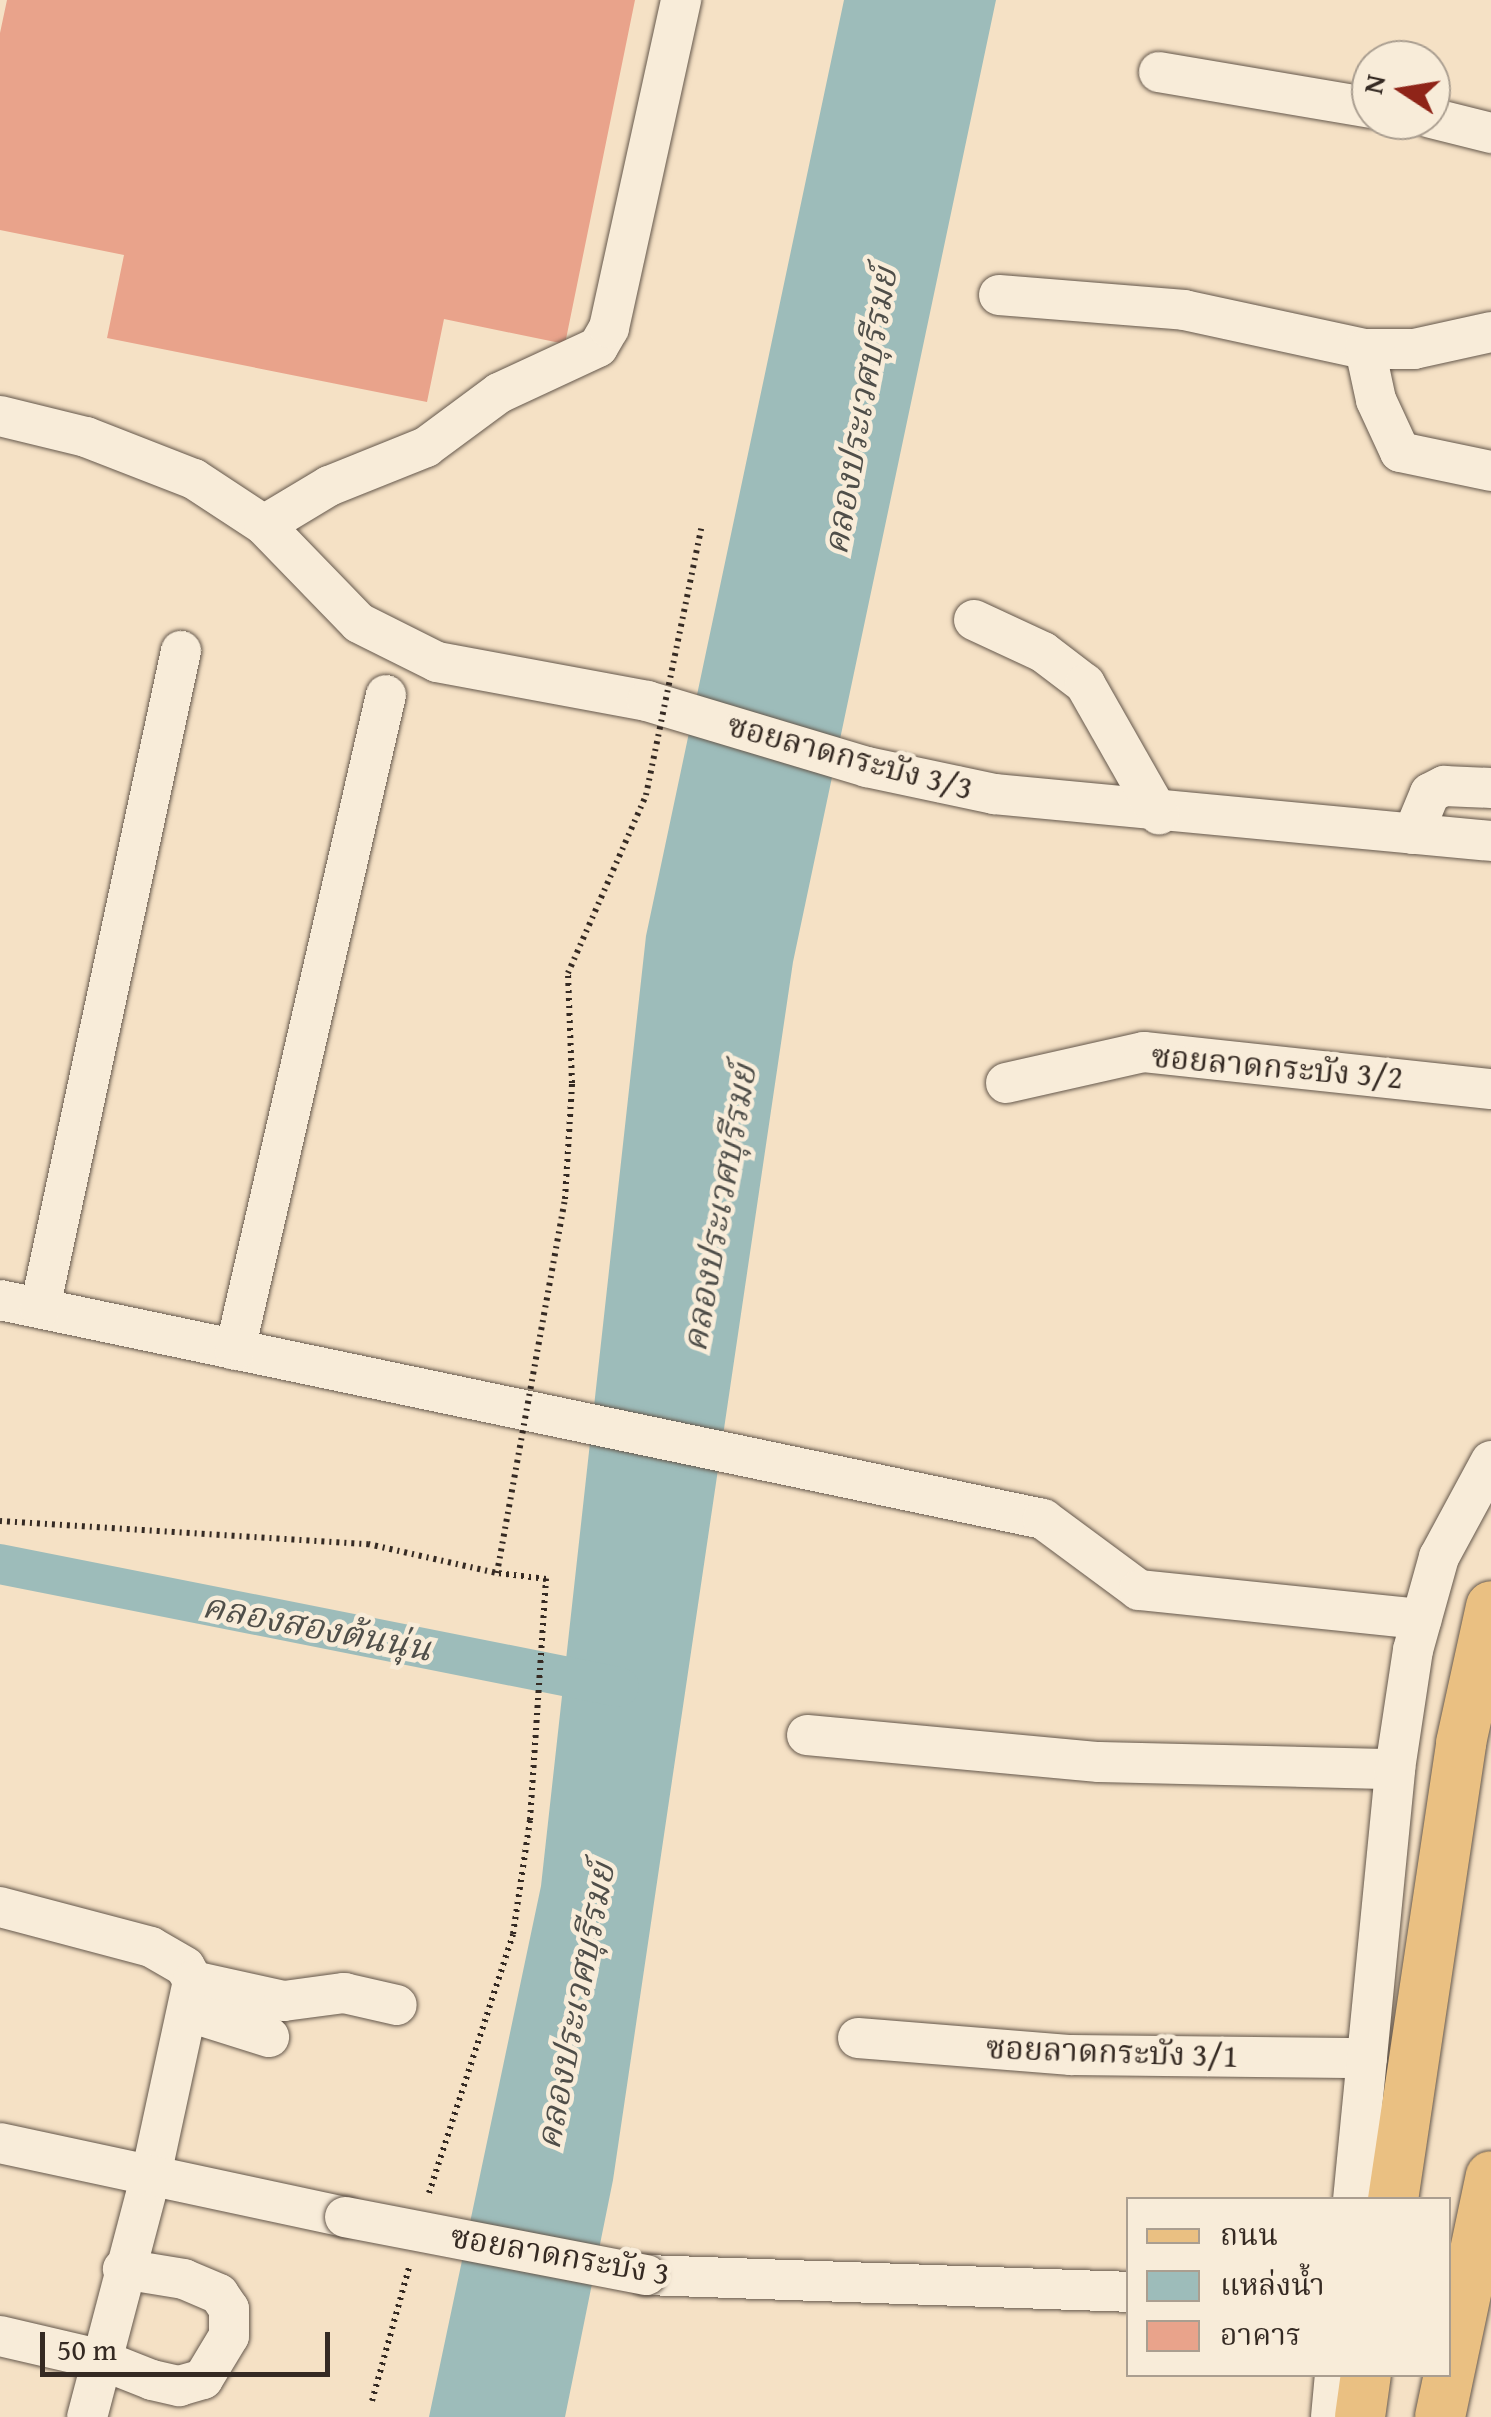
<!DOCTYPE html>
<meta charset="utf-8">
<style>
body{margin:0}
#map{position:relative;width:1491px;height:2417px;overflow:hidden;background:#f5e1c5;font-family:"Gentium Book Plus","Noto Serif Thai",serif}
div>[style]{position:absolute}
.water>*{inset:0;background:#9dbcba}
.canal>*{height:40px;margin:-20px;padding:0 20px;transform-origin:20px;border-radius:20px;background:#9dbcba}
.building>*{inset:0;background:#e9a38b}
.path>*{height:6px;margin-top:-3px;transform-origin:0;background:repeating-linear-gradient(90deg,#352a23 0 2.5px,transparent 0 7.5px)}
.roads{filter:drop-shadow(0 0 2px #65584c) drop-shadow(0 0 2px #65584c)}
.minor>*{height:40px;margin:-20px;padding:0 20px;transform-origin:20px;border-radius:20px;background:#f8ecd9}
.major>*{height:50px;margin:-25px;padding:0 25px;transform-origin:25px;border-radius:25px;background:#eac082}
.path-bridge>*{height:6px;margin-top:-3px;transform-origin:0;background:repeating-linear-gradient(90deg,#352a23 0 2.5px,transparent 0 7.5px)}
.bridges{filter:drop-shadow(0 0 2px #65584c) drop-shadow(0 0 2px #65584c)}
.minor-bridge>*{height:40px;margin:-20px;padding:0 20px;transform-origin:20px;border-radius:20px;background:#f8ecd9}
span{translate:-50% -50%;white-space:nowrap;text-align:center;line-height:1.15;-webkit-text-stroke:9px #f8ecd9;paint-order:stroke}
.street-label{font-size:32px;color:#352a23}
.water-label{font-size:35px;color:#4f4e49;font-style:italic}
.legend{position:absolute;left:1126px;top:2197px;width:325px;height:180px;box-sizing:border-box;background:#f8ecd9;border:2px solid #aa9e90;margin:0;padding:12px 18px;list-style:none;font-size:30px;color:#352a23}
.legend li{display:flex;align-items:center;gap:20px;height:50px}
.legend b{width:50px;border:2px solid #aa9e90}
.north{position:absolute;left:1351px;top:40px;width:100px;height:100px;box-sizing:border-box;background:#f8ecd9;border:2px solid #aa9e90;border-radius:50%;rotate:282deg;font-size:28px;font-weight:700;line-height:40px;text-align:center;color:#352a23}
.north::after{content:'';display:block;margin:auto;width:35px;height:45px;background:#8f2418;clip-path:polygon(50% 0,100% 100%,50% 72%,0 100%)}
.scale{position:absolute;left:40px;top:2332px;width:290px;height:45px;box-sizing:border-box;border:5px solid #352a23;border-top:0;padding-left:12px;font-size:30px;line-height:35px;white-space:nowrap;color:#352a23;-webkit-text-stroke:8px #f8ecd9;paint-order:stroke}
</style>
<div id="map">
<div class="water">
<i style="clip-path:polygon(844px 0,996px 0,793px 962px,613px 2180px,565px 2417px,429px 2417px,541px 1886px,646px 936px)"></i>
</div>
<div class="canal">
<i style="left:0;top:1564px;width:631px;rotate:11.24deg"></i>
</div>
<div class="building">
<i style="clip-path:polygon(7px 0,635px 0,565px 344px,444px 319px,427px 402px,107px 338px,124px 255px,0 230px,0 33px)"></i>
</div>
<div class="path">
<i style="left:429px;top:2193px;width:272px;rotate:-72deg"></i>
<i style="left:513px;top:1934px;width:115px;rotate:-81.5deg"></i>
<i style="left:530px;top:1820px;width:242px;rotate:-86.2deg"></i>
<i style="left:546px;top:1579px;width:49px;rotate:-173deg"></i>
<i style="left:372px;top:2401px;width:138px;rotate:-74.5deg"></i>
</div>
<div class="roads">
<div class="minor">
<i style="left:1159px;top:72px;width:215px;rotate:9.6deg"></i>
<i style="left:1431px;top:118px;width:62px;rotate:14deg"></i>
<i style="left:999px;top:295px;width:186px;rotate:4.6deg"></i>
<i style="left:1184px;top:310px;width:185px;rotate:12.2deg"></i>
<i style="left:1365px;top:349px;width:52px;rotate:77.8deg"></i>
<i style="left:1376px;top:400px;width:57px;rotate:65.2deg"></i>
<i style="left:1400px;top:452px;width:93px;rotate:11.8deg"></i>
<i style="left:1365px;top:349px;width:49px"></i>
<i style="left:1414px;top:349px;width:79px;rotate:-12.4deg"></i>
<i style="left:0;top:416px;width:89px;rotate:13.7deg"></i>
<i style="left:86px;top:437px;width:116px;rotate:21.3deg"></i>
<i style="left:194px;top:479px;width:84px;rotate:33.3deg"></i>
<i style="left:264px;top:525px;width:136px;rotate:45.9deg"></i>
<i style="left:359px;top:623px;width:87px;rotate:26.6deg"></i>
<i style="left:437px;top:662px;width:214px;rotate:10.5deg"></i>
<i style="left:647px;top:701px;width:230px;rotate:16.7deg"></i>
<i style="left:867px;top:767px;width:130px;rotate:12deg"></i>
<i style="left:994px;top:794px;width:499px;rotate:5.4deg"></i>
<i style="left:264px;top:525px;width:76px;rotate:-31deg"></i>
<i style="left:329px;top:486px;width:105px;rotate:-21.9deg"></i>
<i style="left:426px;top:447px;width:91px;rotate:-36.5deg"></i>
<i style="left:499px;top:393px;width:109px;rotate:-24.9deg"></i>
<i style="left:598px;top:347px;width:22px;rotate:-60deg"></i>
<i style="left:609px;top:328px;width:336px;rotate:-77.6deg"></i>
<i style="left:974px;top:620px;width:76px;rotate:24.9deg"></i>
<i style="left:1043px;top:652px;width:53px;rotate:37.3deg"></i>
<i style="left:1085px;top:684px;width:150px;rotate:60.4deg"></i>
<i style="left:1413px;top:834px;width:44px;rotate:-67.5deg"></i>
<i style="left:1430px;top:793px;width:16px;rotate:-27deg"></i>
<i style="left:1444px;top:786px;width:47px;rotate:2.4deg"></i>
<i style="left:1006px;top:1083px;width:141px;rotate:-12.7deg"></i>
<i style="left:1144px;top:1052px;width:349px;rotate:6.1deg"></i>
<i style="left:0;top:1300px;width:1066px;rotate:11.86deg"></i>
<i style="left:1043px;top:1519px;width:119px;rotate:36.5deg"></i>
<i style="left:1139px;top:1590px;width:284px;rotate:5.9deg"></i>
<i style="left:40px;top:1308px;width:672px;rotate:-77.89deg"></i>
<i style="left:235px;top:1350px;width:672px;rotate:-77.02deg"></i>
<i style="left:807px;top:1735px;width:293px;rotate:5.3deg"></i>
<i style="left:1099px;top:1762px;width:296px;rotate:1.4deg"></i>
<i style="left:0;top:1907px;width:156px;rotate:14.8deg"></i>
<i style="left:151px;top:1947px;width:39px;rotate:30deg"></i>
<i style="left:185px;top:1967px;width:16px;rotate:60deg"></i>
<i style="left:193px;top:1981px;width:198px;rotate:102.2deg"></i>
<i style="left:151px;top:2175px;width:250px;rotate:104.8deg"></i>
<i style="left:193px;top:1981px;width:93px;rotate:12.4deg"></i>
<i style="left:284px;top:2001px;width:61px;rotate:-7.6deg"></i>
<i style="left:344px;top:1993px;width:54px;rotate:12.8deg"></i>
<i style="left:189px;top:2012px;width:84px;rotate:17.4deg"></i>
<i style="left:858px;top:2038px;width:214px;rotate:4.6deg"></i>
<i style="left:1071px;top:2055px;width:296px;rotate:0.6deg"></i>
<i style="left:0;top:2143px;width:353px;rotate:12.1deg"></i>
<i style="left:1353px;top:2200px;width:433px;rotate:-84.4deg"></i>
<i style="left:1395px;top:1769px;width:120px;rotate:-81.4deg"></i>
<i style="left:1413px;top:1650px;width:97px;rotate:-74.4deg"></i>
<i style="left:1439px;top:1557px;width:109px;rotate:-61.6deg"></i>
<i style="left:646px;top:2275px;width:482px;rotate:2deg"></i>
<i style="left:0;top:2336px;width:102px;rotate:13.1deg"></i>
<i style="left:99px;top:2359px;width:57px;rotate:21.6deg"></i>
<i style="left:152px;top:2380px;width:28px;rotate:13deg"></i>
<i style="left:179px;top:2386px;width:25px;rotate:-16deg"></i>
<i style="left:203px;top:2379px;width:50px;rotate:-58.8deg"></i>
<i style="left:229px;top:2336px;width:27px;rotate:-90deg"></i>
<i style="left:229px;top:2309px;width:18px;rotate:-124deg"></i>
<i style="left:219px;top:2294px;width:38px;rotate:-157deg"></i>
<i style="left:184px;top:2279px;width:62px;rotate:-170.7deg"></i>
<i style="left:1331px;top:2417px;width:43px;rotate:-84.7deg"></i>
</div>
<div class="major">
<i style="left:1393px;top:2200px;width:462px;rotate:-81.5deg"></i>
<i style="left:1461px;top:1743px;width:140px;rotate:-77.6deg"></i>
<i style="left:1360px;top:2417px;width:43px;rotate:-82.1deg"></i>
<i style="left:1440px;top:2417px;width:246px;rotate:-78.1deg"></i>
</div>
</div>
<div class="path-bridge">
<i style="left:0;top:1521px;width:369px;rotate:3.6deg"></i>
<i style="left:368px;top:1544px;width:132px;rotate:12.7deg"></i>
<i style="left:497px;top:1573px;width:380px;rotate:-79.7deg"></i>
<i style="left:565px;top:1199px;width:116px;rotate:-86.5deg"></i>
<i style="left:572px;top:1083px;width:110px;rotate:-92.1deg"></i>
<i style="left:568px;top:973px;width:194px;rotate:-66.3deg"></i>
<i style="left:646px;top:795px;width:276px;rotate:-78.3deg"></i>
</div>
<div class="bridges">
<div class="minor-bridge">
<i style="left:345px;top:2217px;width:307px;rotate:10.9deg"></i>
</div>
</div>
<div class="street-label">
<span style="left:850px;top:757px;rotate:15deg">ซอยลาดกระบัง 3/3</span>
<span style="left:1277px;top:1067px;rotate:5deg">ซอยลาดกระบัง 3/2</span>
<span style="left:1112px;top:2052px;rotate:2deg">ซอยลาดกระบัง 3/1</span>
<span style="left:560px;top:2255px;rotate:10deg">ซอยลาดกระบัง 3</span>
</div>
<div class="water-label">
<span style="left:860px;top:411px;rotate:-80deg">คลองประเวศบุรีรมย์</span>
<span style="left:719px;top:1208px;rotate:-80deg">คลองประเวศบุรีรมย์</span>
<span style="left:317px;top:1627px;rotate:11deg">คลองสองต้นนุ่น</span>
<span style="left:575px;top:2006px;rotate:-79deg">คลองประเวศบุรีรมย์</span>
</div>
<ul class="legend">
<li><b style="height:12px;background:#eac082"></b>ถนน</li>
<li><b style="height:28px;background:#9dbcba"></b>แหล่งน้ำ</li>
<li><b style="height:28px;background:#e9a38b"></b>อาคาร</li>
</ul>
<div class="north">N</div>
<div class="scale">50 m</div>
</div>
